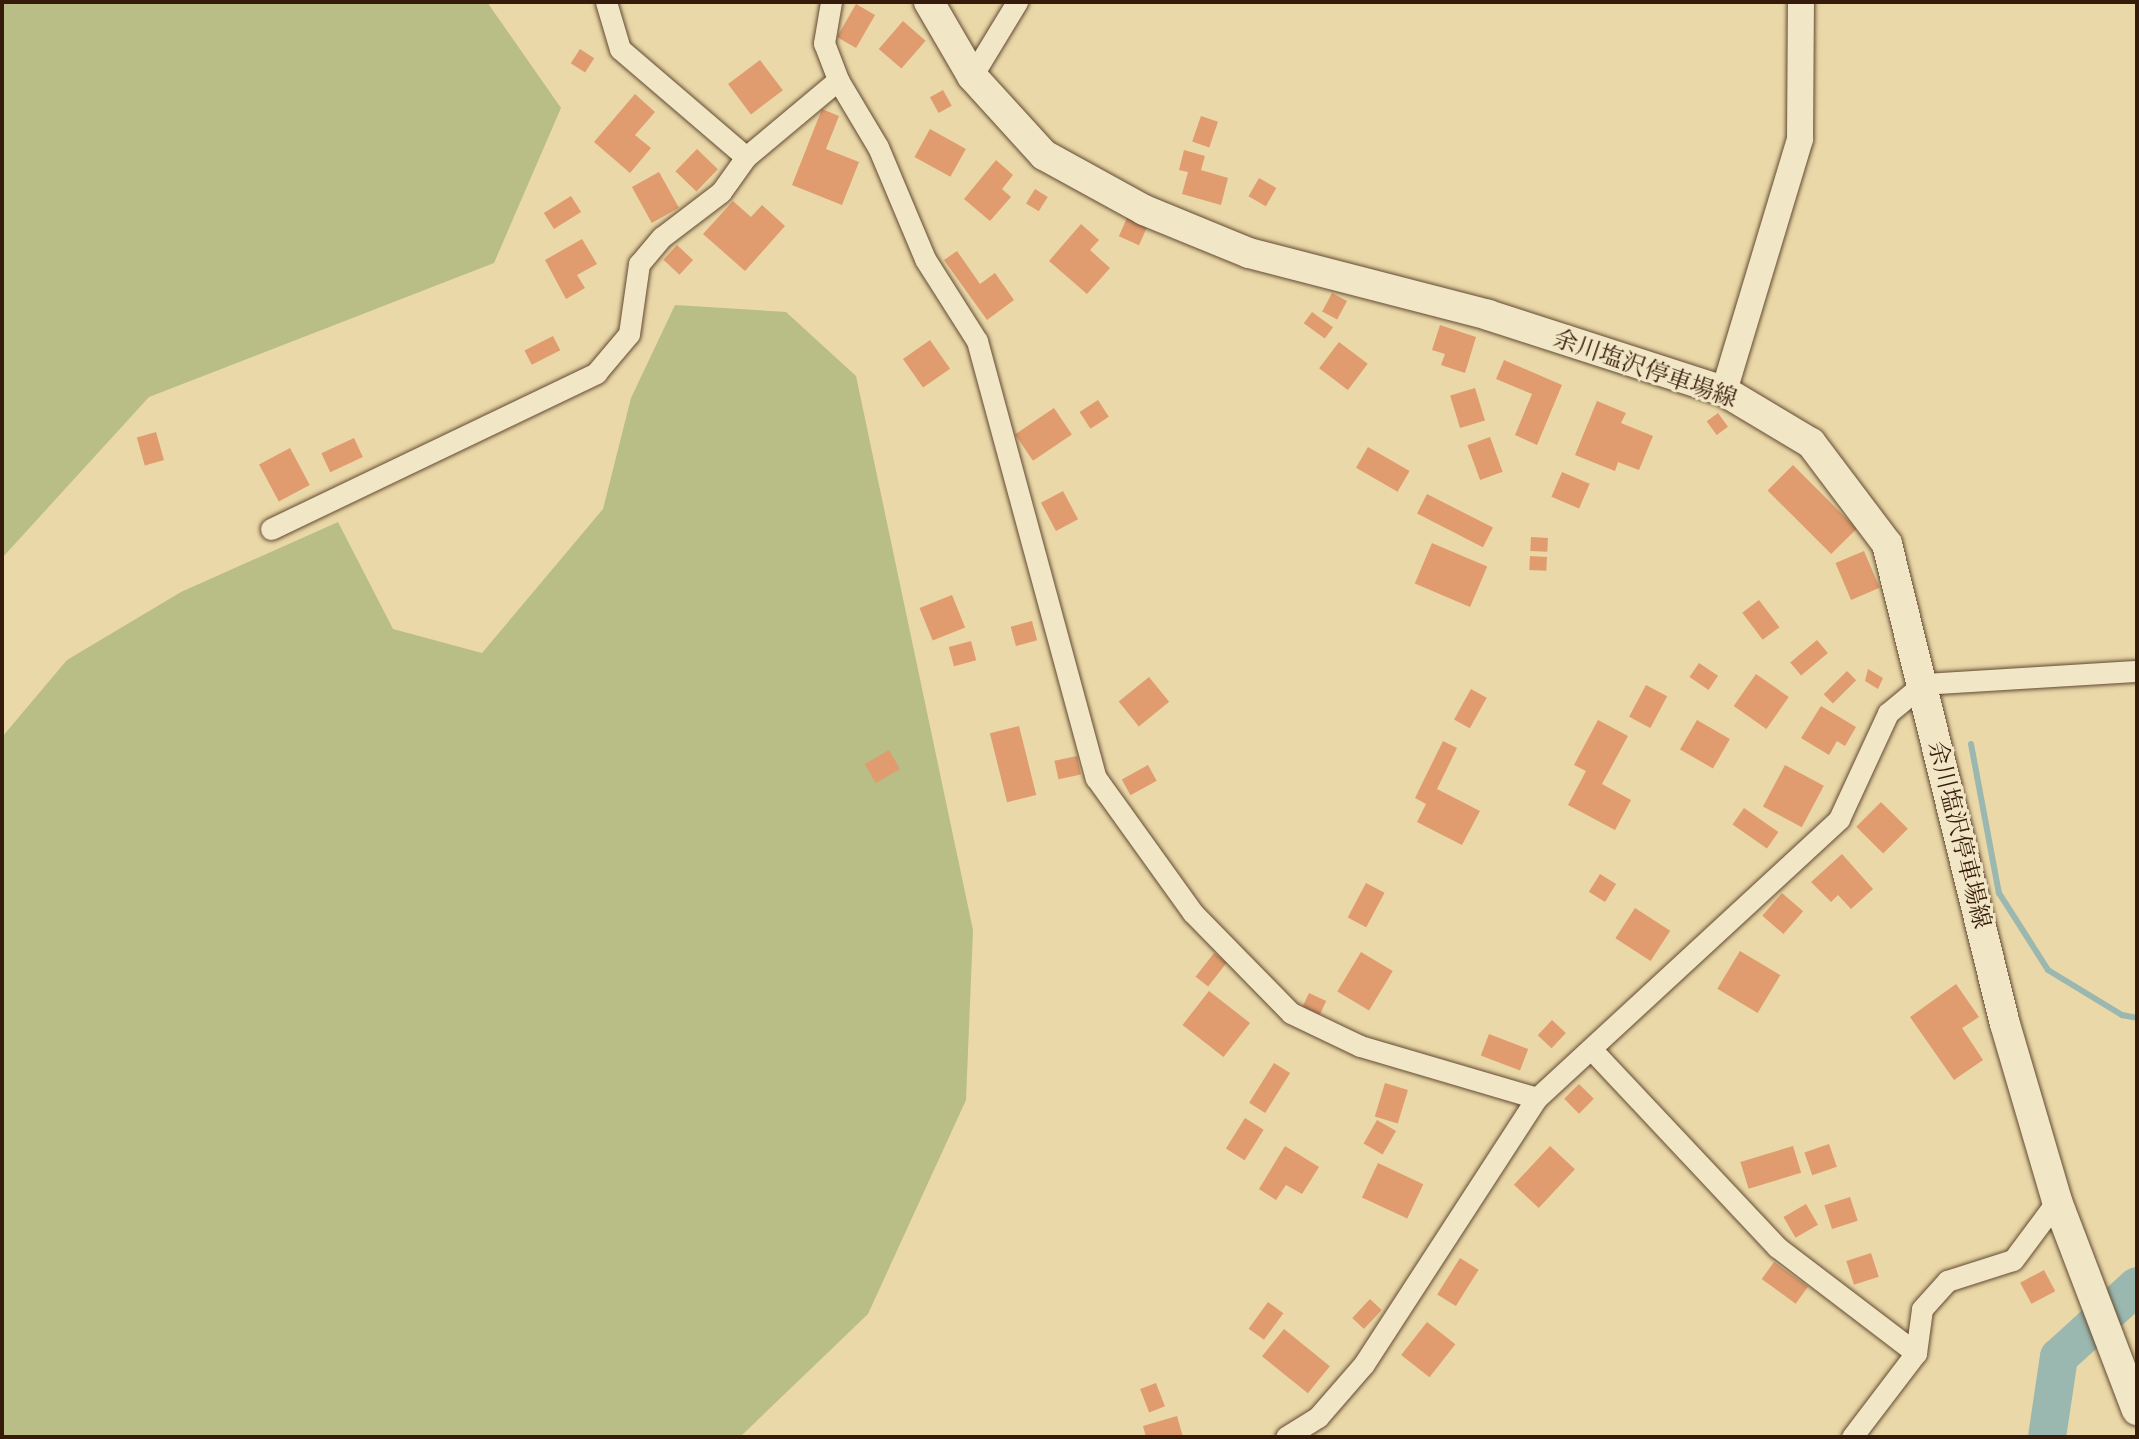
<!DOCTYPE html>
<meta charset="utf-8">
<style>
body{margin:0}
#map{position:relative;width:2139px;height:1439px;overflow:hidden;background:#ead8a8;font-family:"IM FELL French Canon","Noto Serif JP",serif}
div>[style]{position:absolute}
.green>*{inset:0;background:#b8be86}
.stream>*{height:6px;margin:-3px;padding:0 3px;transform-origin:3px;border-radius:3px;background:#9ab8b0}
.river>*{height:38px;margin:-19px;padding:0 19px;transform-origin:19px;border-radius:19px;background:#9ab8b0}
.building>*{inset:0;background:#e09c6e;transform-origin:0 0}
.roads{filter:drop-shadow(0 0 2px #634a32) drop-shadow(0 0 2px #634a32)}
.minor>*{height:21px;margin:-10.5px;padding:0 10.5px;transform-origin:10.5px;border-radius:10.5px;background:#f1e6c6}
.tertiary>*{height:26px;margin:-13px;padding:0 13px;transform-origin:13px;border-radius:13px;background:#f1e6c6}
.secondary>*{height:30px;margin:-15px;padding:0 15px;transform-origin:15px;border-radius:15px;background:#f1e6c6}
span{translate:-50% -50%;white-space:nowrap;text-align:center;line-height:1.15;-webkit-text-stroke:6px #f1e6c6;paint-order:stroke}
.street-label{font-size:24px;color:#361b0a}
.frame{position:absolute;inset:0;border:4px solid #361b0a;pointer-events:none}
</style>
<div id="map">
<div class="green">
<i style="clip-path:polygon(2px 2px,487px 2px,561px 108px,494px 263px,149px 397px,2px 558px)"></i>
<i style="clip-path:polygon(675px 305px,786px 312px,856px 376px,973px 930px,966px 1100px,868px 1314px,740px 1437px,2px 1437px,2px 737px,67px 660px,181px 592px,338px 522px,393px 629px,482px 653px,603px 509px,631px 398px)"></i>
</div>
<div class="stream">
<i style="left:1971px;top:744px;width:152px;rotate:79.4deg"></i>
<i style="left:1999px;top:893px;width:91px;rotate:57.5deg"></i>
<i style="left:2048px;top:970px;width:87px;rotate:31.3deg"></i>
<i style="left:2122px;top:1015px;width:15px;rotate:11deg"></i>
</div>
<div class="river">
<i style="left:2047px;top:1437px;width:81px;rotate:-81.5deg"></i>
<i style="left:2059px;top:1357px;width:105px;rotate:-42.3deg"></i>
</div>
<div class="building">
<i style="left:856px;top:4px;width:22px;height:38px;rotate:30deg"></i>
<i style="left:903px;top:21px;width:30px;height:37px;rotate:41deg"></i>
<i style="left:580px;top:49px;width:17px;height:17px;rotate:33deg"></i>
<i style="left:760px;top:60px;width:38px;height:40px;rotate:53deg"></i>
<i style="left:943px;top:90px;width:18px;height:15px;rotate:61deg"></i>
<i style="clip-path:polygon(635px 94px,655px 112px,635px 135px,651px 148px,630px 173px,594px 142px)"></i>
<i style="clip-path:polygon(822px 109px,839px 116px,826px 149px,859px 162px,842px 205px,792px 185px)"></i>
<i style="left:1201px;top:116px;width:18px;height:27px;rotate:19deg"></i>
<i style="left:930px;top:129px;width:41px;height:32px;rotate:29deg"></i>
<i style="left:697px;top:149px;width:29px;height:31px;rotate:44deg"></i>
<i style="clip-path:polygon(1184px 150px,1205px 156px,1201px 170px,1228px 178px,1221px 205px,1182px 194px,1188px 172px,1179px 170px)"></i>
<i style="clip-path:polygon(996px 160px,1013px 175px,1002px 189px,1011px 197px,990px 221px,964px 199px)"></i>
<i style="left:659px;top:172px;width:41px;height:31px;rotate:61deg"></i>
<i style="left:1259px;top:178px;width:20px;height:21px;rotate:30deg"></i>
<i style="left:1035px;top:189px;width:15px;height:17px;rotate:32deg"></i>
<i style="left:571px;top:196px;width:19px;height:32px;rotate:58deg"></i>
<i style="clip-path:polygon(733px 201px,751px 217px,762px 205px,785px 226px,745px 271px,703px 234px)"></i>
<i style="left:1127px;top:218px;width:22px;height:20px;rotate:24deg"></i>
<i style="clip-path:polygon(1081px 224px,1099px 240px,1090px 250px,1110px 268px,1087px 294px,1049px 261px)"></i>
<i style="clip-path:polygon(582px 239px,597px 264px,577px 275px,585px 288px,566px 299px,545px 260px)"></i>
<i style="left:677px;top:245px;width:22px;height:20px;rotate:43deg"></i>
<i style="clip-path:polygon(957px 251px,980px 284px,995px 273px,1014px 300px,987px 320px,944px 260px)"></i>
<i style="left:1332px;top:293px;width:17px;height:21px;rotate:28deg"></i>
<i style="left:1312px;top:312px;width:26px;height:14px;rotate:36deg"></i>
<i style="clip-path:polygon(1440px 325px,1476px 337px,1465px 373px,1441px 365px,1445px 354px,1432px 350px)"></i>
<i style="left:553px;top:336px;width:16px;height:32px;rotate:63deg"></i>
<i style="left:930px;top:340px;width:35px;height:33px;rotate:55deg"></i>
<i style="left:1339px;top:342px;width:36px;height:33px;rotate:37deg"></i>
<i style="clip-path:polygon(1504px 360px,1562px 385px,1537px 445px,1515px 435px,1532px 394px,1496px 379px)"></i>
<i style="left:1475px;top:388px;width:34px;height:26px;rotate:73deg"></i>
<i style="left:1098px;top:400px;width:20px;height:22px;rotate:57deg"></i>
<i style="clip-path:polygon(1597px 401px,1626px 413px,1621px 423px,1653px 436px,1639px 470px,1618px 462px,1615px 471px,1575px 455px)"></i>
<i style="left:1054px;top:408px;width:32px;height:47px;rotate:56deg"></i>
<i style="left:1718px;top:413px;width:17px;height:14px;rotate:54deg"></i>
<i style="left:156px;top:432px;width:29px;height:20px;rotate:74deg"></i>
<i style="left:1490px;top:437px;width:37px;height:24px;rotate:70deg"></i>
<i style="left:354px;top:438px;width:21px;height:36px;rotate:65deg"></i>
<i style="left:1368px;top:447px;width:48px;height:24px;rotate:30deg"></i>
<i style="left:290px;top:448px;width:42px;height:35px;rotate:62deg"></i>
<i style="left:1793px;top:465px;width:90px;height:36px;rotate:45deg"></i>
<i style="left:1562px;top:472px;width:30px;height:27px;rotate:23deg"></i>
<i style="left:1063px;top:491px;width:32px;height:25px;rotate:62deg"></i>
<i style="left:1427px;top:494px;width:74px;height:22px;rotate:27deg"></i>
<i style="left:1531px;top:537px;width:17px;height:14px;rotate:3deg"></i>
<i style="left:1432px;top:543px;width:60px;height:44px;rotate:23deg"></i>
<i style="left:1864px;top:551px;width:40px;height:31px;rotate:67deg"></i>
<i style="left:1530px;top:556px;width:17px;height:14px;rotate:3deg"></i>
<i style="left:952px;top:595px;width:35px;height:35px;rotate:68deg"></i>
<i style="left:1759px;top:600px;width:34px;height:21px;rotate:53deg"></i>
<i style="left:1032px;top:621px;width:20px;height:22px;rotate:75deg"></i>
<i style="left:1817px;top:640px;width:17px;height:35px;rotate:50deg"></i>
<i style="left:971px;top:641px;width:20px;height:23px;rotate:75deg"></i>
<i style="left:1699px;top:663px;width:23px;height:17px;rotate:34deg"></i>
<i style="clip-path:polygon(1868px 669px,1883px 678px,1878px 689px,1865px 681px)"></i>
<i style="left:1847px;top:671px;width:13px;height:33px;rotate:45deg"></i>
<i style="left:1756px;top:674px;width:40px;height:39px;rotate:35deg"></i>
<i style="left:1149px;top:677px;width:32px;height:39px;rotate:51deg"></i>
<i style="left:1646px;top:685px;width:24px;height:36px;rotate:28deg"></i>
<i style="left:1471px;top:689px;width:18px;height:35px;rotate:29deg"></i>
<i style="clip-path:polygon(1821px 706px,1856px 727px,1845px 746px,1837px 741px,1829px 755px,1801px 738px)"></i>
<i style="clip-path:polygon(1598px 720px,1628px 736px,1602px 784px,1631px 800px,1615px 830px,1568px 805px,1586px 771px,1574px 765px)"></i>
<i style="left:1697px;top:720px;width:38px;height:34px;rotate:30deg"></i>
<i style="left:1019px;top:726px;width:71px;height:30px;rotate:76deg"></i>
<i style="clip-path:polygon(1443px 741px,1457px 748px,1437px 789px,1480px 811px,1462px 845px,1417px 822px,1426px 804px,1415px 798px)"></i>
<i style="left:889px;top:750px;width:22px;height:28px;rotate:60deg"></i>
<i style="left:1077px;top:756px;width:19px;height:23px;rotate:78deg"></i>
<i style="left:1148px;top:765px;width:18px;height:30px;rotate:61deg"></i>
<i style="left:1785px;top:765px;width:44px;height:47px;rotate:28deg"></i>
<i style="left:1881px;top:802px;width:38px;height:35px;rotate:45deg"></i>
<i style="left:1744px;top:808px;width:42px;height:20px;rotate:35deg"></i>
<i style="clip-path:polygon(1842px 854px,1873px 889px,1851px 909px,1838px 895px,1831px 902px,1811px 882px)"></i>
<i style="left:1600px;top:874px;width:19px;height:21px;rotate:32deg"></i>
<i style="left:1366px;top:883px;width:21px;height:39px;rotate:28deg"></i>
<i style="left:1782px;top:893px;width:28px;height:30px;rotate:41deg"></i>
<i style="left:1635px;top:908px;width:42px;height:36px;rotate:33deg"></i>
<i style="left:1740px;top:951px;width:47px;height:44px;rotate:31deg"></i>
<i style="left:1361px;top:952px;width:37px;height:46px;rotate:31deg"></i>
<i style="left:1214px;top:953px;width:16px;height:30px;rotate:38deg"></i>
<i style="clip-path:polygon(1956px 984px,1979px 1017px,1962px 1028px,1983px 1060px,1954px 1080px,1910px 1017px)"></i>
<i style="left:1209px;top:991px;width:52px;height:43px;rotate:38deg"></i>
<i style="left:1309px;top:993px;width:19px;height:15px;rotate:25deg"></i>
<i style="left:1552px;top:1020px;width:19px;height:21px;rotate:43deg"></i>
<i style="left:1489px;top:1034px;width:42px;height:23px;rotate:21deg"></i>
<i style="left:1274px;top:1063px;width:19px;height:47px;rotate:32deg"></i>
<i style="left:1385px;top:1083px;width:24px;height:35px;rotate:17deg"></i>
<i style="left:1579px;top:1084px;width:21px;height:21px;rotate:45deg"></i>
<i style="left:1245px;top:1118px;width:22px;height:36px;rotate:32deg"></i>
<i style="left:1377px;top:1120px;width:22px;height:27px;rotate:30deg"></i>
<i style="left:1829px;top:1144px;width:24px;height:26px;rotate:71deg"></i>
<i style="clip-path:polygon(1285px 1146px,1319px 1167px,1302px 1194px,1286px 1185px,1276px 1200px,1259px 1189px)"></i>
<i style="left:1550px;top:1146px;width:34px;height:53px;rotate:43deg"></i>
<i style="left:1793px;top:1146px;width:28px;height:55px;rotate:73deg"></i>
<i style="left:1378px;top:1163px;width:50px;height:38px;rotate:25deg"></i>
<i style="left:1850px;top:1197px;width:25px;height:27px;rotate:72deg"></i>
<i style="left:1806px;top:1204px;width:24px;height:26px;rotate:60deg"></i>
<i style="left:1871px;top:1253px;width:25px;height:26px;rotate:72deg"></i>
<i style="left:1460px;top:1258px;width:22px;height:43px;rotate:32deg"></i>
<i style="left:1774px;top:1262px;width:42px;height:21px;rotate:36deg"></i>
<i style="left:2044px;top:1270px;width:24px;height:27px;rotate:62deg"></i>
<i style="left:1370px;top:1299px;width:16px;height:26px;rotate:43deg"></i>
<i style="left:1268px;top:1302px;width:19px;height:33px;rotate:36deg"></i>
<i style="left:1427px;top:1322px;width:36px;height:42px;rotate:38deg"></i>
<i style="left:1284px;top:1329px;width:59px;height:35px;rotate:39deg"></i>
<i style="left:1156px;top:1383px;width:25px;height:17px;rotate:69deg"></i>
<i style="clip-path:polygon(1177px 1416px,1183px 1437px,1146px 1437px,1143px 1426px)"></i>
</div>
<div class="roads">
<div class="minor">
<i style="left:606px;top:2px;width:49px;rotate:73.4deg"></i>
<i style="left:620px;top:49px;width:166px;rotate:40.6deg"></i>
<i style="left:831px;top:2px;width:42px;rotate:99.7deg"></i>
<i style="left:824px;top:43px;width:40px;rotate:69deg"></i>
<i style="left:838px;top:80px;width:78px;rotate:59.2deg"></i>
<i style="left:878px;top:147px;width:121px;rotate:67.2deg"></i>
<i style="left:925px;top:259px;width:97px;rotate:57.6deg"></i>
<i style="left:977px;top:341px;width:453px;rotate:74.8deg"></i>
<i style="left:1096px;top:778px;width:166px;rotate:54.3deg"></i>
<i style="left:1193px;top:913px;width:140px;rotate:45.6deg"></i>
<i style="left:1291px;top:1013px;width:76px;rotate:25.6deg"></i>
<i style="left:1360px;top:1046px;width:184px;rotate:16.4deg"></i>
<i style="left:972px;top:76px;width:87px;rotate:-58.7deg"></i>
<i style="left:271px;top:529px;width:361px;rotate:-25.6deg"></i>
<i style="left:596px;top:373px;width:51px;rotate:-49.8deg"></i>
<i style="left:629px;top:334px;width:71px;rotate:-81.9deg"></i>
<i style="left:639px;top:264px;width:35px;rotate:-50deg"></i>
<i style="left:662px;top:237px;width:74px;rotate:-37.3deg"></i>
<i style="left:721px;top:192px;width:43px;rotate:-54.5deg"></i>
<i style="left:746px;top:157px;width:120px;rotate:-39.9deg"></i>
<i style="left:1593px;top:1051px;width:269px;rotate:46.8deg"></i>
<i style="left:1777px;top:1247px;width:175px;rotate:37.3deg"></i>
<i style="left:1286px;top:1437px;width:38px;rotate:-32deg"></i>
<i style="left:1318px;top:1417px;width:70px;rotate:-49deg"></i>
<i style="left:1364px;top:1364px;width:317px;rotate:-57deg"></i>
<i style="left:1537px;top:1098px;width:411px;rotate:-42.7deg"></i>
<i style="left:1839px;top:819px;width:117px;rotate:-65.2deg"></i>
<i style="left:1888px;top:713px;width:45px;rotate:-39.6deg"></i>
<i style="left:1923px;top:684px;width:214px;rotate:-3.5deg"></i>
<i style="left:1852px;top:1437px;width:106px;rotate:-52.7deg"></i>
<i style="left:1916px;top:1353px;width:44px;rotate:-82.2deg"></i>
<i style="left:1922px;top:1309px;width:38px;rotate:-48deg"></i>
<i style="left:1947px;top:1281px;width:69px;rotate:-17.7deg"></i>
<i style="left:2013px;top:1260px;width:74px;rotate:-53.3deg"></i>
</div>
<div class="tertiary">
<i style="left:1724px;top:391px;width:263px;rotate:-73.2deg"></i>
<i style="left:1800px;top:139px;width:137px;rotate:-89.6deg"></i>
</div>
<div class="secondary">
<i style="left:929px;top:2px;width:86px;rotate:59.8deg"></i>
<i style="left:972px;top:76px;width:107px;rotate:47.7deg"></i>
<i style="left:1044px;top:155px;width:114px;rotate:28.8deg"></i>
<i style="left:1144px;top:210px;width:113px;rotate:22.3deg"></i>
<i style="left:1249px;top:253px;width:247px;rotate:14.5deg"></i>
<i style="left:1488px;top:315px;width:248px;rotate:17.9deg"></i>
<i style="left:1724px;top:391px;width:101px;rotate:30.9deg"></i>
<i style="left:1811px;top:443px;width:126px;rotate:53deg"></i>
<i style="left:1887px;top:544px;width:494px;rotate:76.2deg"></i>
<i style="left:2005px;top:1024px;width:184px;rotate:73.6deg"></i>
<i style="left:2057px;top:1201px;width:224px;rotate:69.1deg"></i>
</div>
</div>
<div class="street-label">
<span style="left:1645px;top:369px;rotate:19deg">余川塩沢停車場線</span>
<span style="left:1959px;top:835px;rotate:76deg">余川塩沢停車場線</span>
</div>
<div class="frame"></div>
</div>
